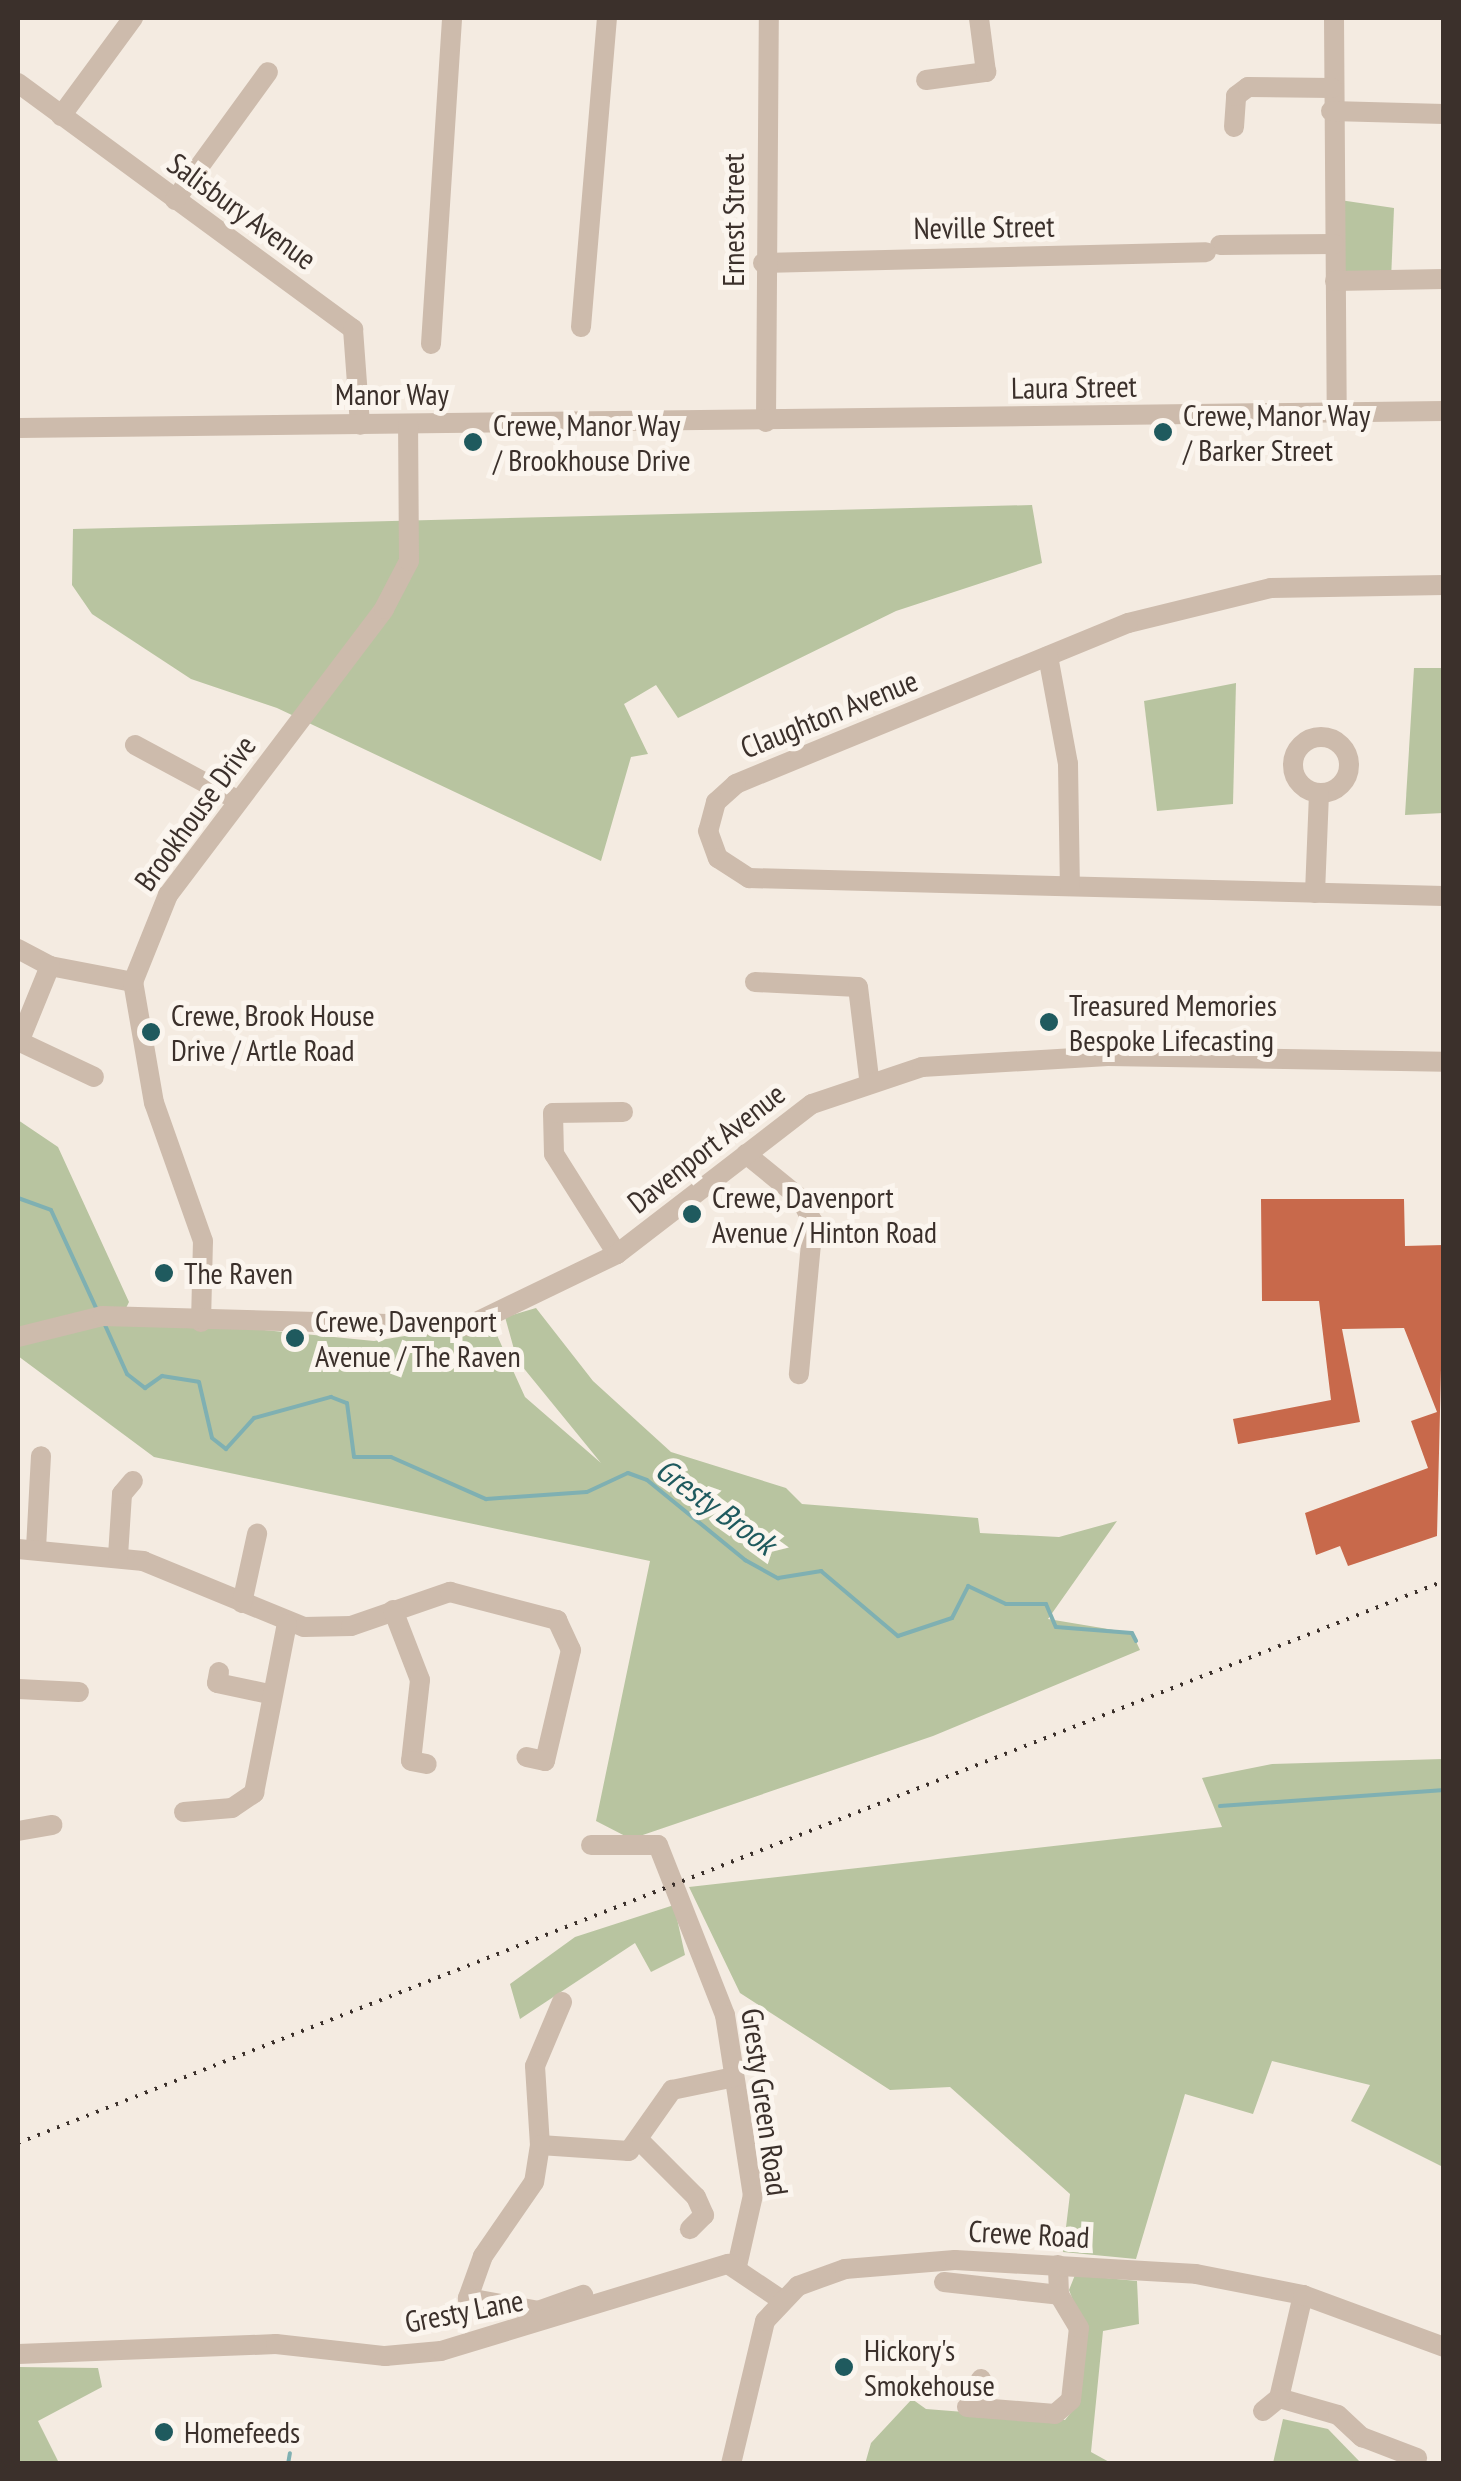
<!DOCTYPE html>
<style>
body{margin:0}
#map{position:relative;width:1461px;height:2481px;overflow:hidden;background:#f4ebe1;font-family:"PT Sans Narrow",sans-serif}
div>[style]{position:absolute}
.green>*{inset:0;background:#b8c4a0}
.stream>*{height:4px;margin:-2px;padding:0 2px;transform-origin:2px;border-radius:2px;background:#7fb0b2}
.building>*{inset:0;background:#c8694b}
.minor>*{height:20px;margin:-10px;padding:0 10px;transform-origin:10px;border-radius:10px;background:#cdbbac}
.minor>.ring{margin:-10px;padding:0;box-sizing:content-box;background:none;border:20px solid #cdbbac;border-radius:50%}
.rail>*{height:4px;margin-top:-2px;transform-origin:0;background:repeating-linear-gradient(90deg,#3b302b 0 2.5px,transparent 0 10.5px)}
.dots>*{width:28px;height:28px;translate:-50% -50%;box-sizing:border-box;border:5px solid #fbf5ee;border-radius:50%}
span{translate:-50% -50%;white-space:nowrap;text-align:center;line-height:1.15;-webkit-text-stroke:10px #fbf5ee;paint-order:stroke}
.street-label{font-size:30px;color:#3b302b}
.poi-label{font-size:30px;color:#3b302b}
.left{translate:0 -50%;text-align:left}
.water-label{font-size:32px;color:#1f5a5e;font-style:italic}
.frame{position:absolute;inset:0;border:20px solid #3b302b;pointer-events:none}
</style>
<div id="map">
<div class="green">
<i style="clip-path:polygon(1333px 199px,1394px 208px,1391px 280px,1335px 281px)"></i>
<i style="clip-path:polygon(1032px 505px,1042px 563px,896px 611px,678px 718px,656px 685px,624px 704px,648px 754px,631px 757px,601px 861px,277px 708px,191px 679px,92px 614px,72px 585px,73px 529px)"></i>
<i style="clip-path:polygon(1414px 668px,1443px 668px,1443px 813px,1405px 815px)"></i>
<i style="clip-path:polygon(1236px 683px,1233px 804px,1157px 811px,1144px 701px)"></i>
<i style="clip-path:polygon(18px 1120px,58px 1147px,129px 1302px,122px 1316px,374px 1341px,491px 1322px,525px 1397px,601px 1463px,517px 1360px,505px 1317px,536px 1308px,593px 1381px,671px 1452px,786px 1488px,802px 1504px,978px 1518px,980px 1533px,1059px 1537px,1117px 1521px,1048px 1619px,1132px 1633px,1140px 1650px,933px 1736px,631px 1839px,596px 1821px,650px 1561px,154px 1457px,18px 1356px)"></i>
<i style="clip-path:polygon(1443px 1759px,1443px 2167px,1351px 2121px,1370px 2085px,1272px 2061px,1253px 2114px,1185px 2094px,1136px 2259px,1063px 2252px,1070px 2194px,950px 2087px,890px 2090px,740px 1993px,689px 1887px,1222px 1827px,1202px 1778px,1272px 1764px)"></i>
<i style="clip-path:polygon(674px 1905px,685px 1955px,651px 1972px,635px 1943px,520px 2019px,510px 1984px,575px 1937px)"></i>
<i style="clip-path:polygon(1075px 2275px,1137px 2281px,1139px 2324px,1103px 2331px,1091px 2452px,1111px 2463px,865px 2464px,871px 2443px,912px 2399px,926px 2409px,1065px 2420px,1076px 2406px,1087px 2336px,1069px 2290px)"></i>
<i style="clip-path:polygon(18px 2367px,98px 2368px,102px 2387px,38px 2421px,59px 2463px,18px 2463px)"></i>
<i style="clip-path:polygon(1283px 2419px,1328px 2429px,1361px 2463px,1273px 2463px)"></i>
</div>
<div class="stream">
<i style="left:18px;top:1198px;width:35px;rotate:20deg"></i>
<i style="left:51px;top:1210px;width:108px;rotate:65.3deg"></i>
<i style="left:105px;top:1325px;width:54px;rotate:65.8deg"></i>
<i style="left:127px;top:1374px;width:23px;rotate:38deg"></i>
<i style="left:145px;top:1388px;width:21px;rotate:-35deg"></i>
<i style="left:162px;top:1376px;width:37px;rotate:9deg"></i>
<i style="left:199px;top:1382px;width:57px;rotate:76.9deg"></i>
<i style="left:212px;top:1438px;width:18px;rotate:38deg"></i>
<i style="left:226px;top:1449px;width:42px;rotate:-47.9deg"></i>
<i style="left:254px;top:1418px;width:80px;rotate:-15.3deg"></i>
<i style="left:331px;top:1397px;width:17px;rotate:21deg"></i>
<i style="left:347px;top:1403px;width:54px;rotate:82.6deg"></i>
<i style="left:354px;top:1457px;width:37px"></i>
<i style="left:391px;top:1457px;width:104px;rotate:23.9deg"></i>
<i style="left:486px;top:1499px;width:101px;rotate:-4deg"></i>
<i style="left:587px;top:1492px;width:45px;rotate:-24.9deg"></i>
<i style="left:628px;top:1473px;width:20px;rotate:20deg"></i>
<i style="left:647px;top:1480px;width:127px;rotate:39.2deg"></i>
<i style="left:745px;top:1560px;width:38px;rotate:29deg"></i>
<i style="left:778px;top:1578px;width:44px;rotate:-9.2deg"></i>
<i style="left:821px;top:1571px;width:101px;rotate:40.2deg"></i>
<i style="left:898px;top:1636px;width:57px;rotate:-18.4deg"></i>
<i style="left:952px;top:1618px;width:36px;rotate:-63deg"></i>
<i style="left:968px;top:1586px;width:42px;rotate:25.3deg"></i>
<i style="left:1006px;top:1604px;width:40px"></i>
<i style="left:1046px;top:1604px;width:25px;rotate:67deg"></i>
<i style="left:1056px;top:1627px;width:76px;rotate:4.5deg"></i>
<i style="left:1132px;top:1633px;width:9px;rotate:63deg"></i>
<i style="left:1220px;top:1806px;width:225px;rotate:-4.1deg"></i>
<i style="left:288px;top:2464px;width:11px;rotate:-80deg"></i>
</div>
<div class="building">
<i style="clip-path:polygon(1261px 1199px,1404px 1199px,1405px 1246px,1444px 1245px,1437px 1536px,1348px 1566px,1340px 1546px,1316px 1555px,1305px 1513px,1428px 1468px,1411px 1421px,1437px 1412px,1404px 1328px,1342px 1329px,1360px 1422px,1238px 1444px,1233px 1419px,1331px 1400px,1319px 1301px,1262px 1301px)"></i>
</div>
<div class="minor">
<i style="left:1334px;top:18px;width:394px;rotate:89.6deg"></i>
<i style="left:926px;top:80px;width:61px;rotate:-7.6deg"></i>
<i style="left:986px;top:72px;width:54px;rotate:-97.4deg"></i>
<i style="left:18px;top:83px;width:416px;rotate:36.3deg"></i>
<i style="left:353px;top:329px;width:96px;rotate:85.8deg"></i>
<i style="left:1331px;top:111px;width:113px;rotate:1.5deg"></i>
<i style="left:61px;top:116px;width:122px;rotate:-53.7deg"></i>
<i style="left:1234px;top:127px;width:31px;rotate:-86deg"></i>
<i style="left:1236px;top:96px;width:15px;rotate:-37deg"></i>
<i style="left:1248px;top:87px;width:84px;rotate:0.7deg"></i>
<i style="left:175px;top:200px;width:158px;rotate:-54deg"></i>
<i style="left:1220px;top:245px;width:114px;rotate:-0.5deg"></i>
<i style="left:763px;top:263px;width:443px;rotate:-1.4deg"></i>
<i style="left:1335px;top:281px;width:109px;rotate:-1.1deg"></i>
<i style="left:581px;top:327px;width:310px;rotate:-85.2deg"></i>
<i style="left:431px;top:344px;width:327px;rotate:-86.3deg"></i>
<i style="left:766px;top:422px;width:404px;rotate:-89.6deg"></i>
<i style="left:18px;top:428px;width:1426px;rotate:-0.68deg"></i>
<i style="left:1444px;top:585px;width:173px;rotate:179deg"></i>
<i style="left:1271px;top:588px;width:147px;rotate:166.2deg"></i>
<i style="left:1128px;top:623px;width:424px;rotate:157.7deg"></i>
<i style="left:736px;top:784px;width:27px;rotate:138deg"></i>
<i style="left:716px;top:802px;width:30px;rotate:105deg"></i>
<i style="left:708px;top:831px;width:29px;rotate:70deg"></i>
<i style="left:718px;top:858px;width:37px;rotate:33deg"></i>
<i style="left:749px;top:878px;width:695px;rotate:1.48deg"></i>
<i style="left:1048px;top:656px;width:110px;rotate:79.5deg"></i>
<i style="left:1068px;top:764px;width:122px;rotate:89.1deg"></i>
<i class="ring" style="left:1293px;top:737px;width:36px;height:36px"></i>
<i style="left:135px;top:745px;width:116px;rotate:28.3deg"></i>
<i style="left:1315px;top:893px;width:99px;rotate:-87.7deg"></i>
<i style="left:18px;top:949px;width:36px;rotate:28deg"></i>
<i style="left:50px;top:966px;width:85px;rotate:10.9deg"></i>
<i style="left:755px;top:982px;width:103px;rotate:2.8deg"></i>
<i style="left:858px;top:987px;width:92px;rotate:83.1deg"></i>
<i style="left:18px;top:1041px;width:84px;rotate:25.3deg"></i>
<i style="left:19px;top:1042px;width:82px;rotate:-67.8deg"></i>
<i style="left:746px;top:1154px;width:70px;rotate:39.2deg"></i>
<i style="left:800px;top:1198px;width:27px;rotate:62deg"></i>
<i style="left:813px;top:1222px;width:153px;rotate:95.3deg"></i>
<i style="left:617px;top:1254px;width:118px;rotate:-122.2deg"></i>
<i style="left:554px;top:1154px;width:41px;rotate:-91.4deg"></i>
<i style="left:553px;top:1113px;width:70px;rotate:-0.8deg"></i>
<i style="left:201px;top:1322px;width:81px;rotate:-88.6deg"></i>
<i style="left:203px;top:1241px;width:146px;rotate:-109.5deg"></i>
<i style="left:154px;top:1103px;width:123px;rotate:-99.8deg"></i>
<i style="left:133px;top:982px;width:94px;rotate:-68.1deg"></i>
<i style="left:168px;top:895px;width:358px;rotate:-52.9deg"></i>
<i style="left:384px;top:609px;width:54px;rotate:-62.5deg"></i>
<i style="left:409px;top:561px;width:137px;rotate:-90.4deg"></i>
<i style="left:18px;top:1337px;width:87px;rotate:-14deg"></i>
<i style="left:102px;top:1316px;width:366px;rotate:1.6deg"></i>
<i style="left:468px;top:1326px;width:165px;rotate:-25.8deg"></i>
<i style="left:617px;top:1254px;width:246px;rotate:-37.6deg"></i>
<i style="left:812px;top:1104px;width:116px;rotate:-18.6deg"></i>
<i style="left:922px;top:1067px;width:186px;rotate:-3.4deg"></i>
<i style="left:1108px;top:1056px;width:336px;rotate:1deg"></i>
<i style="left:36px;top:1548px;width:92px;rotate:-86.9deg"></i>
<i style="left:18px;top:1549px;width:126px;rotate:5.5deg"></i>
<i style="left:143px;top:1561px;width:174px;rotate:22.3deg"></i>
<i style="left:304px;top:1627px;width:47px;rotate:-1.2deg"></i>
<i style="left:351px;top:1626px;width:105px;rotate:-19deg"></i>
<i style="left:450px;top:1592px;width:111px;rotate:14.7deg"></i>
<i style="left:557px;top:1620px;width:33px;rotate:65deg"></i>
<i style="left:571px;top:1650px;width:114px;rotate:103.2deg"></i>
<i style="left:545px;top:1761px;width:19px;rotate:-168deg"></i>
<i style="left:118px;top:1556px;width:62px;rotate:-86.3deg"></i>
<i style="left:122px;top:1494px;width:17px;rotate:-50deg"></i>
<i style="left:242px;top:1603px;width:71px;rotate:-77.7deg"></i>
<i style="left:393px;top:1610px;width:75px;rotate:68.9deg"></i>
<i style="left:420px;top:1680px;width:81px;rotate:96.3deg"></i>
<i style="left:411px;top:1761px;width:16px;rotate:11deg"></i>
<i style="left:219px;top:1672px;width:11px;rotate:100deg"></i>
<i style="left:217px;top:1683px;width:53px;rotate:11.9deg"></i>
<i style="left:18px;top:1689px;width:61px;rotate:2.8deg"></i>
<i style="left:184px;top:1812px;width:48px;rotate:-4.8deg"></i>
<i style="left:232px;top:1808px;width:27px;rotate:-34deg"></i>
<i style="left:254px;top:1793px;width:172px;rotate:-79deg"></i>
<i style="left:18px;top:1831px;width:35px;rotate:-10deg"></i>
<i style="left:591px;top:1845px;width:67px"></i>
<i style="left:658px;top:1845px;width:183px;rotate:68.5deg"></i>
<i style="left:725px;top:2015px;width:182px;rotate:81.2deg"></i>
<i style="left:753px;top:2195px;width:73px;rotate:102.7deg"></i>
<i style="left:562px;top:2002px;width:69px;rotate:112.9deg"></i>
<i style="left:535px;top:2066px;width:79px;rotate:86.4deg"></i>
<i style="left:540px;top:2145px;width:89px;rotate:3.9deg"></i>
<i style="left:629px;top:2151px;width:75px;rotate:-54.8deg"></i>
<i style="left:672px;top:2090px;width:63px;rotate:-11.8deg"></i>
<i style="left:642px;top:2143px;width:76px;rotate:45deg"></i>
<i style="left:696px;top:2197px;width:20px;rotate:66deg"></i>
<i style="left:704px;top:2215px;width:20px;rotate:135deg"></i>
<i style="left:540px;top:2145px;width:37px;rotate:99deg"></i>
<i style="left:534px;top:2182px;width:90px;rotate:124.6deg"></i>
<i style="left:483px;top:2256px;width:45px;rotate:109.7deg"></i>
<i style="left:468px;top:2298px;width:71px;rotate:10.5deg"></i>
<i style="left:538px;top:2311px;width:48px;rotate:-19.6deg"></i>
<i style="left:944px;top:2282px;width:116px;rotate:6.4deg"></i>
<i style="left:1303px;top:2295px;width:106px;rotate:103.1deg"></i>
<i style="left:1279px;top:2398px;width:61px;rotate:16.1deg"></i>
<i style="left:1338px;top:2415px;width:33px;rotate:43deg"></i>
<i style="left:1362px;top:2437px;width:59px;rotate:20.9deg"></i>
<i style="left:18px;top:2354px;width:258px;rotate:-2.2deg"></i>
<i style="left:276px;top:2344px;width:110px;rotate:6.3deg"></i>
<i style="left:385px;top:2356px;width:56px;rotate:-5.1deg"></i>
<i style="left:441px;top:2351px;width:300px;rotate:-16.9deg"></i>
<i style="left:728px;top:2264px;width:63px;rotate:33.9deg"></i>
<i style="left:967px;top:2407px;width:88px;rotate:4.5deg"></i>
<i style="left:1055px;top:2414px;width:21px;rotate:-41deg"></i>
<i style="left:1071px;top:2400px;width:72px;rotate:-83.7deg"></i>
<i style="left:1079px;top:2328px;width:39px;rotate:-121deg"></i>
<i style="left:1059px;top:2295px;width:30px;rotate:-92deg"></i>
<i style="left:979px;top:2408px;width:29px;rotate:-86deg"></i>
<i style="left:1263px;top:2411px;width:21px;rotate:-39deg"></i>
<i style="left:731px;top:2464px;width:147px;rotate:-76.6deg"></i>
<i style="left:765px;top:2321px;width:48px;rotate:-46.7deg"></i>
<i style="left:798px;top:2286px;width:50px;rotate:-19.9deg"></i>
<i style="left:845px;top:2269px;width:110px;rotate:-4.7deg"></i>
<i style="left:955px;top:2260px;width:241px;rotate:3.3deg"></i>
<i style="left:1196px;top:2274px;width:109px;rotate:11.1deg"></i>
<i style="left:1303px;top:2295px;width:150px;rotate:20.2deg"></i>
</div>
<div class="rail">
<i style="left:18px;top:2143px;width:1533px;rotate:-21.51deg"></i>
</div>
<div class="dots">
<i style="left:1163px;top:432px;background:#1f5a5e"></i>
<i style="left:473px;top:442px;background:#1f5a5e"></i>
<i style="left:1049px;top:1022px;background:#1f5a5e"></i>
<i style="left:151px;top:1032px;background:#1f5a5e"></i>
<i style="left:692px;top:1214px;background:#1f5a5e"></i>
<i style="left:164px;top:1273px;background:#1f5a5e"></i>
<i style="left:295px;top:1338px;background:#1f5a5e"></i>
<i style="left:844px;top:2367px;background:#1f5a5e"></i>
<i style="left:164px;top:2432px;background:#1f5a5e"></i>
</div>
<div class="street-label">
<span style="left:242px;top:211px;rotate:36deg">Salisbury Avenue</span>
<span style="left:733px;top:220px;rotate:-90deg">Ernest Street</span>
<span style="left:984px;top:227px;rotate:-1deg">Neville Street</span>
<span style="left:1074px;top:387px;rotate:-1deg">Laura Street</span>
<span style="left:392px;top:394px">Manor Way</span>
<span style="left:829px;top:714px;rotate:-22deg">Claughton Avenue</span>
<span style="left:195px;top:813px;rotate:-54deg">Brookhouse Drive</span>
<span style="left:706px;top:1148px;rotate:-38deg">Davenport Avenue</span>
<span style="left:765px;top:2102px;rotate:82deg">Gresty Green Road</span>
<span style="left:1029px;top:2234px;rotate:3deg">Crewe Road</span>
<span style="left:464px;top:2311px;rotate:-11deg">Gresty Lane</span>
</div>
<div class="poi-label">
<span class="left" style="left:1183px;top:432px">Crewe, Manor Way<br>/ Barker Street</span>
<span class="left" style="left:493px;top:442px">Crewe, Manor Way<br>/ Brookhouse Drive</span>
<span class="left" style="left:1069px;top:1022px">Treasured Memories<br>Bespoke Lifecasting</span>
<span class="left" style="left:171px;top:1032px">Crewe, Brook House<br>Drive / Artle Road</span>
<span class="left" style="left:712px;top:1214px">Crewe, Davenport<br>Avenue / Hinton Road</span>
<span class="left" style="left:184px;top:1273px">The Raven</span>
<span class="left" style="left:315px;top:1338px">Crewe, Davenport<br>Avenue / The Raven</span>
<span class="left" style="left:864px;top:2367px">Hickory's<br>Smokehouse</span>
<span class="left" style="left:184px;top:2432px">Homefeeds</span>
</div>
<div class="water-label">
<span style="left:716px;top:1506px;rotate:36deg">Gresty Brook</span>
</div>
<div class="frame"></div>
</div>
